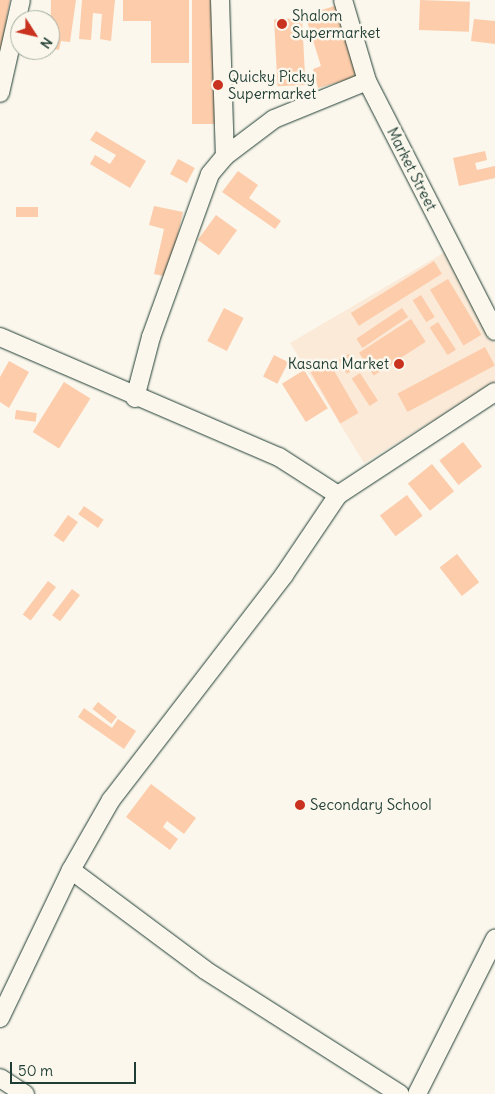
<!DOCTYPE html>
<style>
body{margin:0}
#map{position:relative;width:495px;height:1094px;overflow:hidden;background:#fbf7ec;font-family:Delius,sans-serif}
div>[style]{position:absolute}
.built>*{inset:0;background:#fbead8}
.building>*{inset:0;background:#fcccab;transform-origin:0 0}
.roads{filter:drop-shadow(0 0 1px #1f3d34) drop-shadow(0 0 1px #1f3d34)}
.minor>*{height:18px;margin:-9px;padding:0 9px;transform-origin:9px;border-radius:9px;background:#fbf7ec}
.dots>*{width:14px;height:14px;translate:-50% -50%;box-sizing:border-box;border:2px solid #fbf7ec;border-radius:50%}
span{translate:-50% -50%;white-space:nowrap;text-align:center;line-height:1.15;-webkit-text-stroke:5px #fbf7ec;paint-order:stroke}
.poi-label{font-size:15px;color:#1f3d34}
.left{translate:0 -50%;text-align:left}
.right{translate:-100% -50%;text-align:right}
.street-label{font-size:15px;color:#1f3d34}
.north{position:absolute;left:10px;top:10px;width:50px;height:50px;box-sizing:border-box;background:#fbf7ec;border:1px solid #a3ada2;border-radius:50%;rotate:125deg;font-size:14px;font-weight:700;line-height:20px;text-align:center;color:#1f3d34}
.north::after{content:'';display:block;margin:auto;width:18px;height:22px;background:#c8321e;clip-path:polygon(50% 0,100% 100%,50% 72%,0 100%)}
.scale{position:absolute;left:10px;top:1062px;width:126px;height:22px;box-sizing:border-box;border:2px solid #1f3d34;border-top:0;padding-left:6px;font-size:15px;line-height:18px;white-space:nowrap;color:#1f3d34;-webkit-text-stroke:4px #fbf7ec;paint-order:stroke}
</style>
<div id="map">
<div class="built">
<i style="clip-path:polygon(445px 252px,495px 345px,495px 382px,364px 463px,290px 343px)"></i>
</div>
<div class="building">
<i style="clip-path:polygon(0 0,10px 0,1px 50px,0 50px)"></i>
<i style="clip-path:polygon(51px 0,76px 0,70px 42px,61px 41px,59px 50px,50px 48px)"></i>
<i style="clip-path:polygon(82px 0,115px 0,111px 41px,100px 39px,102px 14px,93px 13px,91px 40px,79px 39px)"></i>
<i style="left:123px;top:0;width:28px;height:21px"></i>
<i style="left:151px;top:0;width:38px;height:63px"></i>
<i style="left:192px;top:0;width:25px;height:124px"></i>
<i style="left:420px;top:0;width:50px;height:30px;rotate:2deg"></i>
<i style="clip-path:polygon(338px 5px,357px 72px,353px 78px,318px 88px,313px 69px,321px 66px,305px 15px)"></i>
<i style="left:302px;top:18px;width:67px;height:28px;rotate:87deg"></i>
<i style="clip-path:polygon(474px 19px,495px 21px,495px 44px,471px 41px)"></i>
<i style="clip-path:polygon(96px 131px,146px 161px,130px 188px,90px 164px,95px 155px,110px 164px,116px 155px,90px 140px)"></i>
<i style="clip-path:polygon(485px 151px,487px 160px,475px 163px,477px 170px,495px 166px,495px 178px,459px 186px,453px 158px)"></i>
<i style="left:178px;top:159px;width:19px;height:17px;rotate:28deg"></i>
<i style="clip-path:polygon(238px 171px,258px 185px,249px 198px,281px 221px,275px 229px,222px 192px)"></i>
<i style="clip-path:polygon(154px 206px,183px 212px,168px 277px,154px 274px,164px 229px,149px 225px)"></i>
<i style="left:16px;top:207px;width:22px;height:10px"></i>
<i style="left:216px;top:215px;width:26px;height:31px;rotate:36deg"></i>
<i style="left:434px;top:261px;width:15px;height:98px;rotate:58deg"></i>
<i style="left:448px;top:279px;width:65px;height:21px;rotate:59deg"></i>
<i style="left:421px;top:295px;width:26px;height:10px;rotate:58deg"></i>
<i style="left:224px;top:308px;width:22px;height:37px;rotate:27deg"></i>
<i style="left:402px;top:308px;width:11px;height:55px;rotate:56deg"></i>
<i style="left:411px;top:319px;width:27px;height:62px;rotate:57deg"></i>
<i style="left:438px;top:322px;width:33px;height:10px;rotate:57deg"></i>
<i style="left:485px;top:347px;width:21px;height:99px;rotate:62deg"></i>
<i style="left:349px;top:354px;width:16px;height:12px;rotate:60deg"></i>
<i style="left:274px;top:355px;width:16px;height:24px;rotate:27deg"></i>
<i style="clip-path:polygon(9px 361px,29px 372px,9px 408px,0 402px,0 377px)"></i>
<i style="left:329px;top:362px;width:59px;height:21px;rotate:60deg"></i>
<i style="left:304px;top:370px;width:45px;height:26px;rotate:58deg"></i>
<i style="left:360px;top:373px;width:33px;height:10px;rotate:57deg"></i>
<i style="left:64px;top:382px;width:31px;height:59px;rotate:32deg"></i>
<i style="left:16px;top:410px;width:21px;height:9px;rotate:8deg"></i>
<i style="left:463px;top:442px;width:31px;height:30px;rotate:52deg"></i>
<i style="left:432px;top:464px;width:35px;height:31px;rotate:51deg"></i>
<i style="left:407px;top:495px;width:26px;height:34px;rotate:53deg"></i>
<i style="left:84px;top:506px;width:24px;height:10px;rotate:35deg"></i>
<i style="left:68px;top:515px;width:12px;height:25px;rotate:35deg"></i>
<i style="left:457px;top:554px;width:36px;height:22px;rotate:52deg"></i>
<i style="left:48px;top:581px;width:10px;height:42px;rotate:37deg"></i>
<i style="left:72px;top:589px;width:10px;height:33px;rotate:37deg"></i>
<i style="left:98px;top:702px;width:24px;height:9px;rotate:38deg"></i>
<i style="clip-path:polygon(84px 708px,112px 728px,118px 719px,136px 731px,124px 749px,78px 717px)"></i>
<i style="clip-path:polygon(151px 784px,196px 818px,184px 834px,167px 821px,163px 827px,178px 839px,170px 850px,126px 817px)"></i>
</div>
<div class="roads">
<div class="minor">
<i style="left:220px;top:0;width:156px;rotate:88.2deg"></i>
<i style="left:343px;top:0;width:84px;rotate:73.5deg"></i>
<i style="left:367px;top:81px;width:281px;rotate:62.9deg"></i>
<i style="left:0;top:93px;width:95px;rotate:-77.3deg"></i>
<i style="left:0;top:337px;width:304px;rotate:23.3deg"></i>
<i style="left:279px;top:457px;width:70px;rotate:32.8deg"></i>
<i style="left:135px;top:398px;width:63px;rotate:-75.3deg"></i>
<i style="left:151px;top:337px;width:173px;rotate:-70.1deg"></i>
<i style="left:210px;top:174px;width:23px;rotate:-50deg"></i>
<i style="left:225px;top:156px;width:61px;rotate:-37.1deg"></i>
<i style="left:274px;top:119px;width:100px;rotate:-22.2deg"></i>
<i style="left:71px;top:870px;width:167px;rotate:36.7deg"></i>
<i style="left:205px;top:970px;width:231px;rotate:32.5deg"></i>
<i style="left:0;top:1018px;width:164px;rotate:-64.4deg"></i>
<i style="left:71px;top:870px;width:81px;rotate:-60.3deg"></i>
<i style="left:111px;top:800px;width:284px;rotate:-52.4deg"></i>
<i style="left:284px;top:575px;width:97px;rotate:-56deg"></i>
<i style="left:338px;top:495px;width:188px;rotate:-33.3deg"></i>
<i style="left:0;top:1078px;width:30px;rotate:33deg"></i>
<i style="left:417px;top:1094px;width:174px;rotate:-63.3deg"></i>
</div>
</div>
<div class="dots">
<i style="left:282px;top:24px;background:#c8321e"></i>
<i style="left:218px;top:85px;background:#c8321e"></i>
<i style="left:399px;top:364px;background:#c8321e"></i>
<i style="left:300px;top:805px;background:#c8321e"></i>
</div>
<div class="poi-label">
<span class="left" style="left:292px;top:24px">Shalom<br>Supermarket</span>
<span class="left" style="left:228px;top:85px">Quicky Picky<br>Supermarket</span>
<span class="right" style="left:389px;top:364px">Kasana Market</span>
<span class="left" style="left:310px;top:805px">Secondary School</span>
</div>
<div class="street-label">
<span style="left:412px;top:169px;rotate:63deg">Market Street</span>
</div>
<div class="north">N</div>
<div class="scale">50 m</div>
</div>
